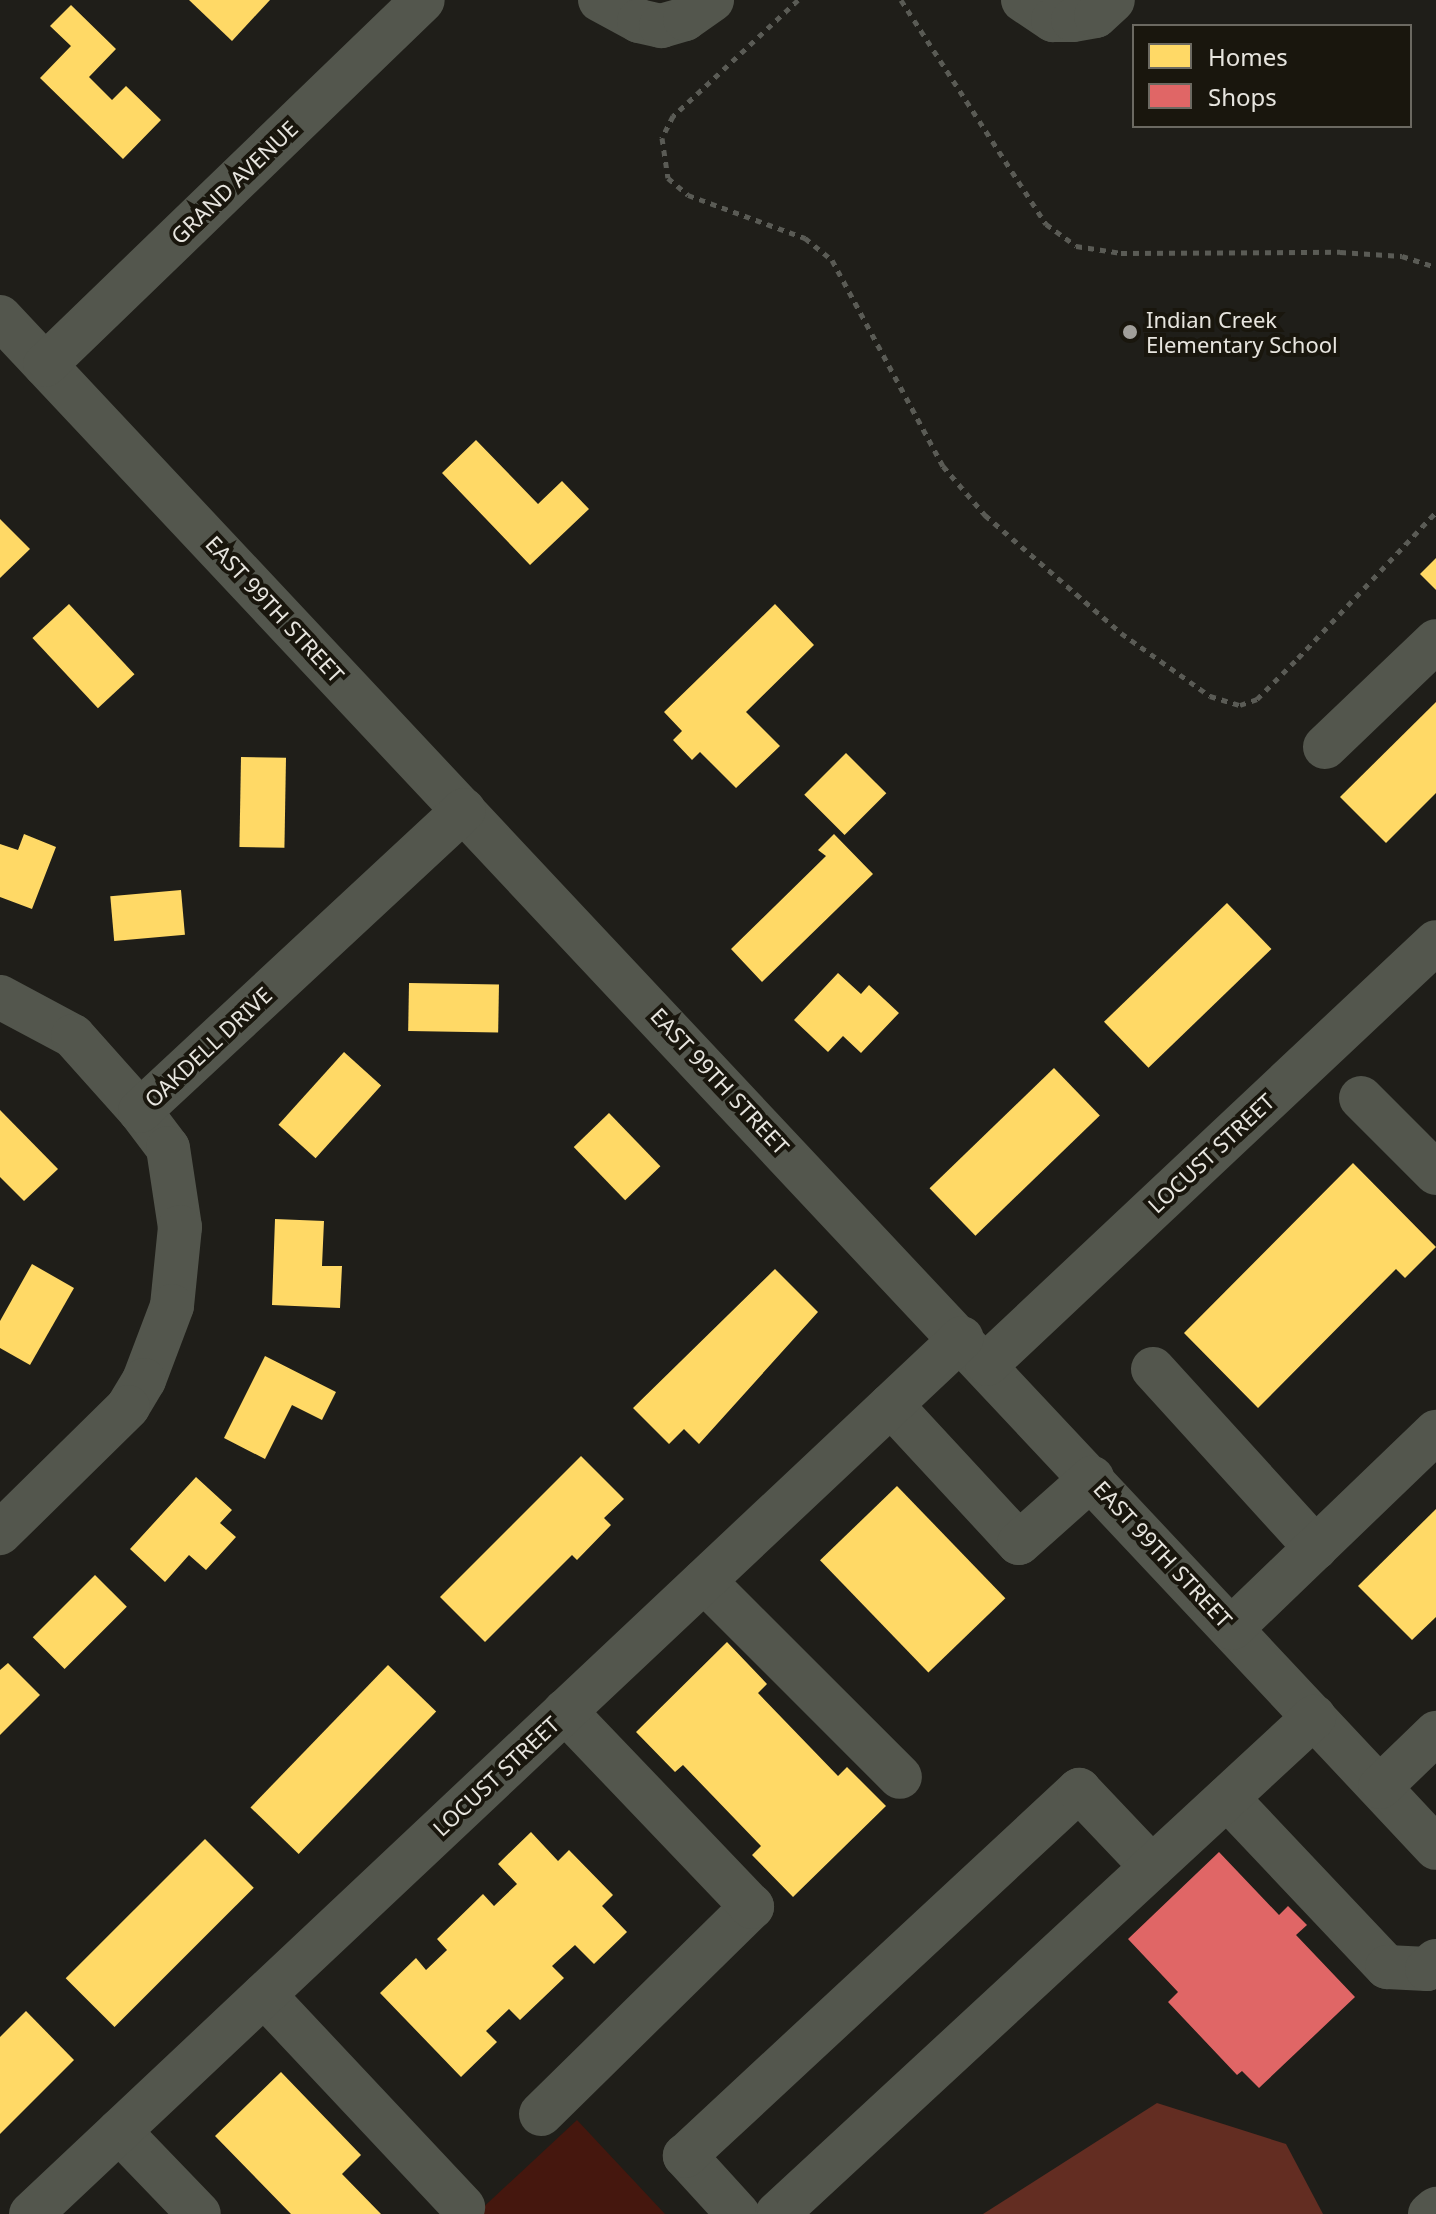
<!DOCTYPE html>
<style>
body{margin:0}
#map{position:relative;width:1436px;height:2214px;overflow:hidden;background:#1f1e19;font-family:"Noto Sans",sans-serif}
div>[style]{position:absolute}
.green>*{inset:0;background:#45170e}
.forest>*{inset:0;background:#632d22}
.homes>*{inset:0;background:#ffd966;transform-origin:0 0}
.shops>*{inset:0;background:#e06666}
.path>*{height:5px;margin-top:-2.5px;transform-origin:0;background:repeating-linear-gradient(90deg,#5a5b55 0 6px,transparent 0 12px)}
.minor>*{height:44px;margin:-22px;padding:0 22px;transform-origin:22px;border-radius:22px;background:#53564d}
.dots>*{width:22px;height:22px;translate:-50% -50%;box-sizing:border-box;border:4px solid #19160d;border-radius:50%}
span{translate:-50% -50%;white-space:nowrap;text-align:center;line-height:1.15;-webkit-text-stroke:8px #19160d;paint-order:stroke}
.street-label{font-size:22px;color:#e7e5df}
.poi-label{font-size:22px;color:#e7e5df}
.left{translate:0 -50%;text-align:left}
.legend{position:absolute;left:1132px;top:24px;width:280px;height:104px;box-sizing:border-box;background:#19160d;border:2px solid #6b6961;margin:0;padding:10px 14px;list-style:none;font-size:24px;color:#e7e5df}
.legend li{display:flex;align-items:center;gap:16px;height:40px}
.legend b{width:40px;border:2px solid #6b6961}
</style>
<div id="map">
<div class="green">
<i style="clip-path:polygon(577px 2120px,665px 2214px,476px 2214px)"></i>
</div>
<div class="forest">
<i style="clip-path:polygon(1157px 2103px,1286px 2144px,1323px 2214px,983px 2214px)"></i>
</div>
<div class="homes">
<i style="clip-path:polygon(189px 0,270px 0,232px 41px)"></i>
<i style="clip-path:polygon(71px 5px,116px 49px,89px 77px,112px 100px,126px 86px,161px 120px,123px 159px,40px 78px,71px 46px,50px 26px)"></i>
<i style="clip-path:polygon(476px 440px,538px 504px,562px 481px,589px 509px,530px 565px,442px 473px)"></i>
<i style="clip-path:polygon(0 519px,30px 549px,0 578px)"></i>
<i style="clip-path:polygon(1436px 558px,1436px 590px,1420px 574px)"></i>
<i style="left:69px;top:604px;width:96px;height:50px;rotate:47deg"></i>
<i style="clip-path:polygon(775px 604px,814px 645px,746px 712px,780px 746px,736px 788px,700px 752px,692px 760px,673px 740px,682px 731px,664px 712px)"></i>
<i style="clip-path:polygon(1436px 702px,1436px 793px,1386px 843px,1340px 797px)"></i>
<i style="left:846px;top:753px;width:57px;height:59px;rotate:45deg"></i>
<i style="left:241px;top:757px;width:45px;height:90px;rotate:1deg"></i>
<i style="clip-path:polygon(24px 834px,56px 847px,32px 909px,0 897px,0 844px,18px 850px)"></i>
<i style="clip-path:polygon(834px 834px,873px 874px,762px 982px,731px 949px,826px 856px,818px 850px)"></i>
<i style="left:181px;top:890px;width:45px;height:71px;rotate:85deg"></i>
<i style="left:1227px;top:903px;width:64px;height:171px;rotate:46deg"></i>
<i style="clip-path:polygon(838px 973px,861px 994px,869px 985px,899px 1013px,861px 1053px,843px 1036px,828px 1052px,794px 1020px)"></i>
<i style="left:409px;top:983px;width:90px;height:48px;rotate:1deg"></i>
<i style="left:344px;top:1052px;width:50px;height:98px;rotate:42deg"></i>
<i style="left:1054px;top:1068px;width:66px;height:173px;rotate:46deg"></i>
<i style="clip-path:polygon(0 1110px,58px 1169px,24px 1201px,0 1177px)"></i>
<i style="left:609px;top:1113px;width:74px;height:49px;rotate:46deg"></i>
<i style="clip-path:polygon(1353px 1163px,1436px 1247px,1405px 1278px,1396px 1269px,1258px 1408px,1184px 1333px)"></i>
<i style="clip-path:polygon(275px 1219px,324px 1221px,322px 1266px,342px 1266px,340px 1308px,272px 1305px)"></i>
<i style="clip-path:polygon(32px 1264px,74px 1288px,30px 1365px,0 1348px,0 1321px)"></i>
<i style="clip-path:polygon(775px 1269px,818px 1312px,699px 1444px,684px 1429px,669px 1444px,633px 1408px)"></i>
<i style="clip-path:polygon(265px 1356px,336px 1392px,322px 1420px,292px 1405px,265px 1459px,224px 1438px)"></i>
<i style="clip-path:polygon(581px 1456px,624px 1499px,604px 1518px,611px 1525px,577px 1560px,572px 1555px,485px 1642px,440px 1597px)"></i>
<i style="clip-path:polygon(196px 1477px,232px 1510px,220px 1523px,236px 1537px,206px 1570px,189px 1555px,165px 1582px,130px 1549px)"></i>
<i style="left:897px;top:1486px;width:156px;height:107px;rotate:46deg"></i>
<i style="clip-path:polygon(1436px 1509px,1436px 1617px,1412px 1640px,1358px 1586px)"></i>
<i style="left:95px;top:1575px;width:45px;height:88px;rotate:45deg"></i>
<i style="clip-path:polygon(727px 1642px,767px 1684px,758px 1693px,838px 1776px,847px 1767px,886px 1806px,793px 1897px,752px 1855px,761px 1846px,683px 1765px,675px 1772px,636px 1732px)"></i>
<i style="clip-path:polygon(8px 1663px,40px 1695px,0 1735px,0 1670px)"></i>
<i style="left:388px;top:1665px;width:67px;height:198px;rotate:44deg"></i>
<i style="clip-path:polygon(531px 1832px,558px 1861px,569px 1850px,613px 1895px,602px 1906px,627px 1932px,594px 1964px,575px 1945px,552px 1966px,564px 1978px,520px 2020px,509px 2009px,486px 2031px,497px 2042px,461px 2077px,380px 1993px,416px 1958px,426px 1970px,447px 1950px,437px 1939px,483px 1894px,494px 1906px,517px 1884px,498px 1864px)"></i>
<i style="left:205px;top:1839px;width:69px;height:197px;rotate:45deg"></i>
<i style="clip-path:polygon(26px 2011px,74px 2060px,0 2134px,0 2037px)"></i>
<i style="clip-path:polygon(281px 2072px,361px 2155px,342px 2174px,381px 2214px,291px 2214px,215px 2136px)"></i>
</div>
<div class="shops">
<i style="clip-path:polygon(1219px 1852px,1279px 1915px,1288px 1906px,1307px 1925px,1296px 1935px,1355px 1997px,1259px 2088px,1242px 2071px,1237px 2075px,1168px 2002px,1178px 1992px,1128px 1939px)"></i>
</div>
<div class="path">
<i style="left:798px;top:0;width:171px;rotate:137.1deg"></i>
<i style="left:673px;top:116px;width:25px;rotate:117deg"></i>
<i style="left:662px;top:138px;width:40px;rotate:81.5deg"></i>
<i style="left:668px;top:178px;width:26px;rotate:40deg"></i>
<i style="left:688px;top:195px;width:125px;rotate:20.2deg"></i>
<i style="left:805px;top:238px;width:35px;rotate:39deg"></i>
<i style="left:832px;top:260px;width:234px;rotate:61.7deg"></i>
<i style="left:943px;top:466px;width:65px;rotate:49.4deg"></i>
<i style="left:985px;top:515px;width:180px;rotate:40.9deg"></i>
<i style="left:1121px;top:633px;width:109px;rotate:35.3deg"></i>
<i style="left:1210px;top:696px;width:31px;rotate:17deg"></i>
<i style="left:1240px;top:705px;width:18px;rotate:-19deg"></i>
<i style="left:1257px;top:699px;width:58px;rotate:-45deg"></i>
<i style="left:1298px;top:658px;width:201px;rotate:-46.6deg"></i>
<i style="left:901px;top:0;width:267px;rotate:57.1deg"></i>
<i style="left:1046px;top:224px;width:37px;rotate:36deg"></i>
<i style="left:1076px;top:246px;width:46px;rotate:8.8deg"></i>
<i style="left:1121px;top:253px;width:219px;rotate:-0.3deg"></i>
<i style="left:1340px;top:252px;width:62px;rotate:3.7deg"></i>
<i style="left:1402px;top:256px;width:36px;rotate:18deg"></i>
</div>
<div class="minor">
<i style="left:600px;top:0;width:44px;rotate:28.3deg"></i>
<i style="left:639px;top:21px;width:23px;rotate:13deg"></i>
<i style="left:661px;top:26px;width:25px;rotate:-16deg"></i>
<i style="left:685px;top:19px;width:33px;rotate:-35deg"></i>
<i style="left:1023px;top:0;width:36px;rotate:34deg"></i>
<i style="left:1053px;top:20px;width:20px"></i>
<i style="left:1073px;top:20px;width:23px;rotate:-10deg"></i>
<i style="left:1096px;top:16px;width:23px;rotate:-43deg"></i>
<i style="left:0;top:317px;width:2099px;rotate:46.83deg"></i>
<i style="left:45px;top:365px;width:525px;rotate:-44deg"></i>
<i style="left:1325px;top:747px;width:153px;rotate:-43.7deg"></i>
<i style="left:0;top:997px;width:83px;rotate:28.1deg"></i>
<i style="left:73px;top:1036px;width:101px;rotate:48.2deg"></i>
<i style="left:140px;top:1111px;width:46px;rotate:52.9deg"></i>
<i style="left:168px;top:1148px;width:80px;rotate:81.4deg"></i>
<i style="left:180px;top:1227px;width:79px;rotate:95.8deg"></i>
<i style="left:172px;top:1306px;width:79px;rotate:110.7deg"></i>
<i style="left:144px;top:1380px;width:31px;rotate:121deg"></i>
<i style="left:128px;top:1407px;width:180px;rotate:135.5deg"></i>
<i style="left:1361px;top:1098px;width:106px;rotate:45deg"></i>
<i style="left:140px;top:1111px;width:442px;rotate:-42.9deg"></i>
<i style="left:987px;top:1364px;width:616px;rotate:-43.22deg"></i>
<i style="left:1153px;top:1369px;width:242px;rotate:47.7deg"></i>
<i style="left:891px;top:1405px;width:188px;rotate:47.2deg"></i>
<i style="left:1019px;top:1543px;width:98px;rotate:-41.7deg"></i>
<i style="left:704px;top:1581px;width:277px;rotate:45deg"></i>
<i style="left:1232px;top:1628px;width:283px;rotate:-43.9deg"></i>
<i style="left:1380px;top:1787px;width:78px;rotate:-44deg"></i>
<i style="left:1227px;top:1798px;width:233px;rotate:46.6deg"></i>
<i style="left:1387px;top:1967px;width:40px;rotate:2.9deg"></i>
<i style="left:1427px;top:1969px;width:12px;rotate:-42deg"></i>
<i style="left:264px;top:1995px;width:291px;rotate:46.8deg"></i>
<i style="left:541px;top:2114px;width:296px;rotate:-44.5deg"></i>
<i style="left:752px;top:1907px;width:271px;rotate:-133.7deg"></i>
<i style="left:119px;top:2131px;width:115px;rotate:46.1deg"></i>
<i style="left:31px;top:2214px;width:1278px;rotate:-43.26deg"></i>
<i style="left:738px;top:2214px;width:79px;rotate:-132.4deg"></i>
<i style="left:685px;top:2156px;width:538px;rotate:-42.89deg"></i>
<i style="left:1079px;top:1790px;width:106px;rotate:46.5deg"></i>
<i style="left:777px;top:2214px;width:732px;rotate:-42.78deg"></i>
<i style="left:1430px;top:2214px;width:8px;rotate:-40deg"></i>
</div>
<div class="dots">
<i style="left:1130px;top:332px;background:#a19f9a"></i>
</div>
<div class="street-label">
<span style="left:234px;top:182px;rotate:-44deg">GRAND AVENUE</span>
<span style="left:275px;top:609px;rotate:47deg">EAST 99TH STREET</span>
<span style="left:208px;top:1047px;rotate:-43deg">OAKDELL DRIVE</span>
<span style="left:720px;top:1081px;rotate:47deg">EAST 99TH STREET</span>
<span style="left:1211px;top:1153px;rotate:-43deg">LOCUST STREET</span>
<span style="left:1163px;top:1554px;rotate:47deg">EAST 99TH STREET</span>
<span style="left:496px;top:1776px;rotate:-43deg">LOCUST STREET</span>
</div>
<div class="poi-label">
<span class="left" style="left:1146px;top:332px">Indian Creek<br>Elementary School</span>
</div>
<ul class="legend">
<li><b style="height:22px;background:#ffd966"></b>Homes</li>
<li><b style="height:22px;background:#e06666"></b>Shops</li>
</ul>
</div>
